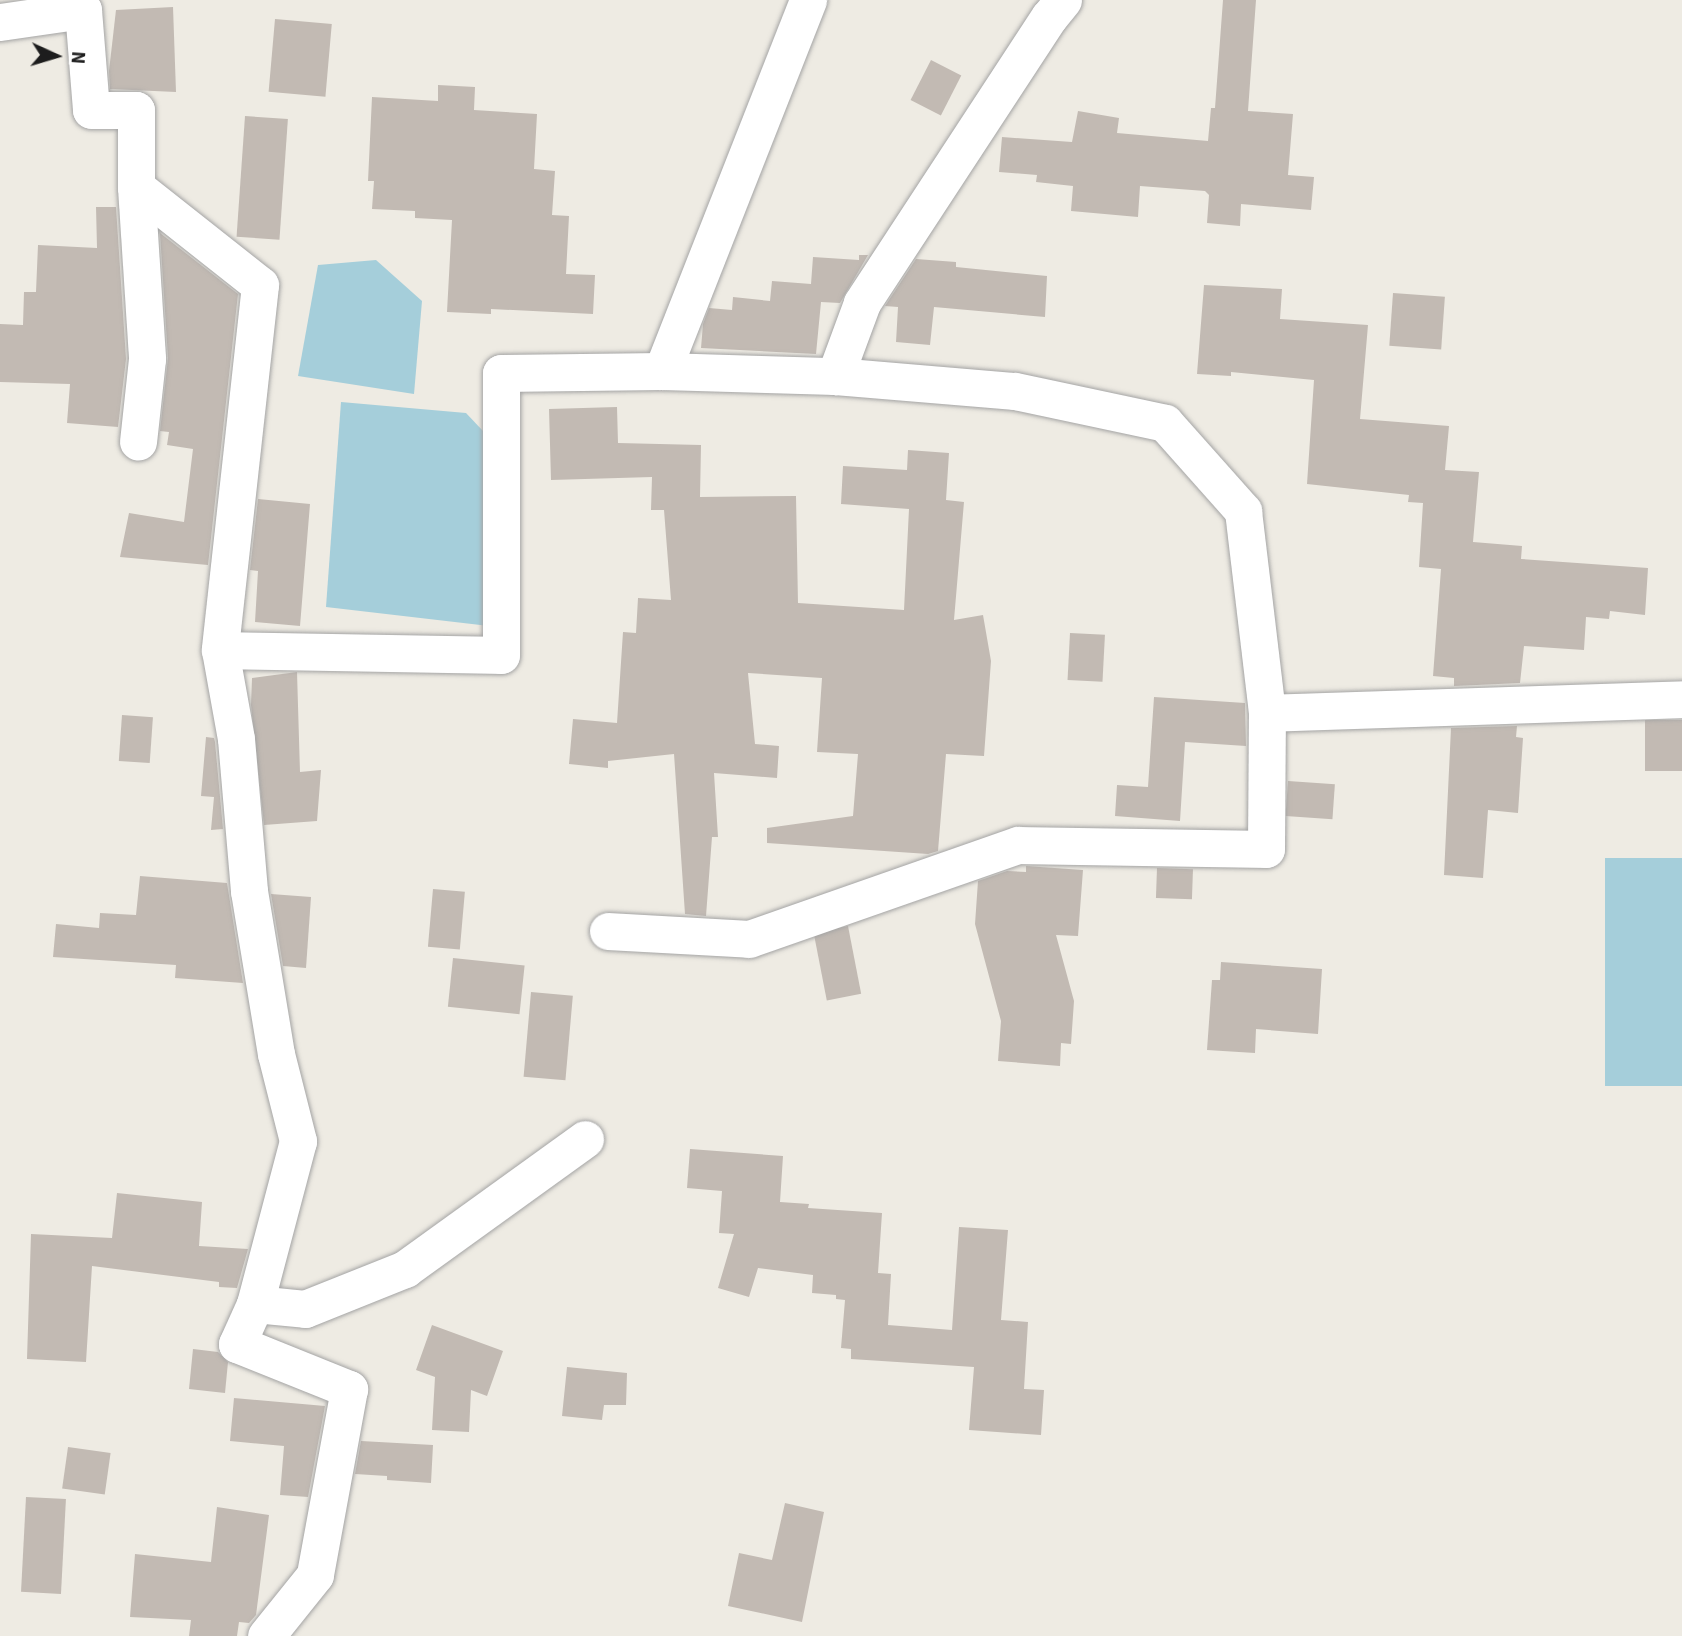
<!DOCTYPE html>
<style>
body{margin:0}
#map{position:relative;width:1682px;height:1636px;overflow:hidden;background:#eeebe3;font-family:"Source Sans 3",sans-serif}
div>[style]{position:absolute}
.water>*{inset:0;background:#a5ceda;transform-origin:0 0}
.building>*{inset:0;background:#c2bab3;transform-origin:0 0}
.roads{filter:drop-shadow(0 0 2px #a4a4a4) drop-shadow(0 0 2px #a4a4a4)}
.street>*{height:37px;margin:-18.5px;padding:0 18.5px;transform-origin:18.5px;border-radius:18.5px;background:#fff}
span{translate:-50% -50%;white-space:nowrap;text-align:center;line-height:1.15;-webkit-text-stroke:7px #fff;paint-order:stroke}
.north{position:absolute;left:21px;top:21px;width:70px;height:70px;-webkit-text-stroke:5px #fff;paint-order:stroke;rotate:94deg;font-size:19px;font-weight:700;line-height:28px;text-align:center;color:#1d1d1d}
.north::after{content:'';display:block;margin:auto;width:24px;height:32px;background:#1d1d1d;clip-path:polygon(50% 0,100% 100%,50% 72%,0 100%)}
</style>
<div id="map">
<div class="water">
<i style="clip-path:polygon(376px 260px,422px 301px,414px 394px,298px 376px,318px 265px)"></i>
<i style="clip-path:polygon(341px 402px,466px 413px,483px 431px,493px 503px,489px 626px,326px 607px)"></i>
<i style="left:1682px;top:858px;width:228px;height:77px;rotate:90deg"></i>
</div>
<div class="building">
<i style="clip-path:polygon(1223px 0,1256px 0,1248px 111px,1293px 114px,1288px 175px,1314px 177px,1311px 210px,1241px 204px,1240px 226px,1207px 223px,1209px 195px,1205px 191px,1140px 186px,1138px 217px,1071px 211px,1073px 186px,1036px 182px,1037px 175px,999px 172px,1002px 137px,1072px 142px,1078px 111px,1119px 118px,1117px 133px,1208px 141px,1211px 108px,1215px 108px)"></i>
<i style="clip-path:polygon(173px 7px,176px 92px,110px 89px,109px 71px,116px 10px)"></i>
<i style="left:275px;top:19px;width:57px;height:73px;rotate:5deg"></i>
<i style="left:931px;top:60px;width:34px;height:45px;rotate:27deg"></i>
<i style="clip-path:polygon(438px 85px,475px 87px,474px 110px,537px 114px,534px 169px,555px 171px,552px 215px,569px 216px,566px 274px,595px 275px,593px 314px,491px 309px,491px 314px,447px 312px,452px 220px,415px 218px,415px 211px,372px 209px,374px 181px,368px 181px,372px 97px,438px 101px)"></i>
<i style="left:245px;top:116px;width:43px;height:121px;rotate:4deg"></i>
<i style="clip-path:polygon(96px 207px,116px 207px,126px 359px,118px 427px,67px 423px,70px 384px,0 382px,0 324px,23px 325px,24px 292px,36px 292px,38px 245px,97px 248px)"></i>
<i style="clip-path:polygon(160px 233px,238px 294px,208px 565px,120px 557px,129px 513px,184px 522px,193px 449px,167px 445px,169px 432px,160px 431px,168px 358px)"></i>
<i style="clip-path:polygon(859px 255px,868px 255px,840px 303px,821px 302px,816px 354px,701px 348px,703px 324px,709px 308px,732px 310px,733px 297px,770px 301px,772px 281px,811px 284px,813px 257px,859px 260px)"></i>
<i style="clip-path:polygon(916px 259px,956px 262px,956px 267px,1047px 276px,1045px 317px,934px 307px,930px 345px,896px 342px,898px 307px,885px 306px)"></i>
<i style="clip-path:polygon(1204px 285px,1282px 289px,1280px 319px,1368px 325px,1360px 419px,1449px 426px,1445px 470px,1479px 472px,1473px 542px,1522px 546px,1521px 559px,1648px 568px,1645px 615px,1610px 611px,1609px 619px,1586px 617px,1584px 650px,1524px 646px,1520px 683px,1454px 686px,1454px 678px,1433px 676px,1441px 569px,1419px 567px,1423px 503px,1408px 502px,1409px 495px,1307px 484px,1314px 380px,1231px 372px,1231px 376px,1197px 374px)"></i>
<i style="left:1393px;top:293px;width:52px;height:53px;rotate:4deg"></i>
<i style="clip-path:polygon(617px 407px,618px 443px,701px 445px,700px 497px,796px 496px,798px 603px,904px 610px,909px 509px,841px 504px,843px 466px,907px 470px,908px 450px,949px 453px,946px 500px,964px 502px,954px 620px,983px 615px,991px 661px,984px 756px,946px 754px,938px 851px,928px 854px,767px 843px,767px 828px,853px 816px,858px 754px,817px 752px,822px 678px,748px 673px,755px 744px,779px 746px,777px 778px,714px 773px,718px 837px,712px 837px,706px 916px,685px 914px,674px 754px,608px 761px,608px 768px,569px 764px,573px 719px,617px 723px,623px 632px,636px 633px,638px 598px,671px 600px,664px 510px,651px 510px,652px 477px,551px 480px,549px 409px)"></i>
<i style="clip-path:polygon(258px 499px,310px 504px,300px 626px,255px 622px,258px 571px,250px 570px)"></i>
<i style="left:1070px;top:633px;width:35px;height:47px;rotate:3deg"></i>
<i style="clip-path:polygon(297px 672px,300px 772px,321px 770px,317px 821px,264px 825px,251px 705px,252px 678px)"></i>
<i style="clip-path:polygon(1154px 697px,1245px 703px,1246px 746px,1185px 742px,1180px 821px,1115px 816px,1117px 785px,1148px 787px)"></i>
<i style="left:122px;top:715px;width:31px;height:46px;rotate:4deg"></i>
<i style="left:1682px;top:720px;width:51px;height:37px;rotate:90deg"></i>
<i style="clip-path:polygon(1517px 726px,1516px 737px,1523px 738px,1518px 813px,1488px 810px,1483px 878px,1444px 875px,1451px 728px)"></i>
<i style="clip-path:polygon(206px 737px,214px 738px,215px 742px,223px 829px,211px 830px,214px 797px,201px 796px)"></i>
<i style="left:1288px;top:781px;width:47px;height:35px;rotate:4deg"></i>
<i style="clip-path:polygon(1026px 866px,1083px 870px,1078px 936px,1056px 935px,1074px 1001px,1071px 1044px,1061px 1043px,1060px 1066px,998px 1061px,1001px 1021px,975px 924px,978px 881px,1007px 871px,1026px 872px)"></i>
<i style="left:1157px;top:868px;width:36px;height:30px;rotate:2deg"></i>
<i style="clip-path:polygon(140px 876px,227px 883px,243px 983px,175px 978px,176px 965px,53px 957px,56px 924px,99px 928px,100px 913px,136px 915px)"></i>
<i style="left:433px;top:889px;width:32px;height:58px;rotate:5deg"></i>
<i style="clip-path:polygon(271px 894px,311px 897px,306px 968px,283px 966px)"></i>
<i style="left:848px;top:926px;width:69px;height:35px;rotate:79deg"></i>
<i style="left:453px;top:958px;width:72px;height:49px;rotate:6deg"></i>
<i style="clip-path:polygon(1221px 962px,1322px 969px,1318px 1034px,1256px 1029px,1255px 1053px,1207px 1050px,1212px 980px,1220px 980px)"></i>
<i style="left:531px;top:992px;width:42px;height:85px;rotate:5deg"></i>
<i style="clip-path:polygon(690px 1149px,783px 1156px,780px 1202px,809px 1204px,808px 1208px,882px 1213px,878px 1273px,891px 1274px,888px 1325px,952px 1330px,959px 1227px,1008px 1230px,1001px 1320px,1028px 1322px,1024px 1389px,1044px 1390px,1041px 1435px,969px 1430px,974px 1367px,851px 1359px,851px 1349px,841px 1348px,845px 1300px,836px 1299px,836px 1295px,812px 1293px,813px 1275px,758px 1268px,749px 1297px,718px 1288px,734px 1234px,719px 1233px,722px 1191px,687px 1188px)"></i>
<i style="clip-path:polygon(117px 1193px,202px 1202px,199px 1246px,248px 1249px,237px 1288px,219px 1287px,219px 1282px,92px 1266px,86px 1362px,27px 1359px,31px 1234px,112px 1238px)"></i>
<i style="clip-path:polygon(432px 1325px,503px 1351px,487px 1396px,471px 1390px,469px 1432px,432px 1430px,435px 1377px,416px 1370px)"></i>
<i style="clip-path:polygon(193px 1349px,218px 1352px,228px 1362px,225px 1393px,189px 1389px)"></i>
<i style="clip-path:polygon(567px 1367px,627px 1373px,626px 1405px,604px 1405px,602px 1420px,562px 1416px)"></i>
<i style="clip-path:polygon(234px 1398px,325px 1406px,308px 1497px,280px 1495px,284px 1446px,230px 1441px)"></i>
<i style="clip-path:polygon(361px 1441px,433px 1445px,431px 1483px,387px 1480px,387px 1476px,355px 1474px)"></i>
<i style="left:68px;top:1447px;width:43px;height:42px;rotate:8deg"></i>
<i style="left:26px;top:1497px;width:40px;height:95px;rotate:3deg"></i>
<i style="clip-path:polygon(785px 1503px,824px 1512px,802px 1622px,728px 1606px,739px 1553px,772px 1560px)"></i>
<i style="clip-path:polygon(217px 1507px,269px 1515px,256px 1615px,249px 1623px,239px 1622px,237px 1636px,189px 1636px,191px 1620px,130px 1617px,135px 1554px,211px 1562px)"></i>
</div>
<div class="roads">
<div class="street">
<i style="left:1063px;top:0;width:22px;rotate:129deg"></i>
<i style="left:1049px;top:17px;width:342px;rotate:123.2deg"></i>
<i style="left:862px;top:303px;width:78px;rotate:110.3deg"></i>
<i style="left:835px;top:376px;width:181px;rotate:4.8deg"></i>
<i style="left:1015px;top:391px;width:153px;rotate:12deg"></i>
<i style="left:1165px;top:423px;width:118px;rotate:48.4deg"></i>
<i style="left:1243px;top:511px;width:203px;rotate:83.2deg"></i>
<i style="left:1267px;top:713px;width:415px;rotate:-1.9deg"></i>
<i style="left:0;top:22px;width:84px;rotate:-8.2deg"></i>
<i style="left:83px;top:10px;width:100px;rotate:85.4deg"></i>
<i style="left:91px;top:110px;width:45px"></i>
<i style="left:136px;top:110px;width:77px;rotate:90deg"></i>
<i style="left:136px;top:187px;width:158px;rotate:38.3deg"></i>
<i style="left:260px;top:285px;width:367px;rotate:96.3deg"></i>
<i style="left:220px;top:650px;width:281px;rotate:1deg"></i>
<i style="left:501px;top:655px;width:282px;rotate:-90deg"></i>
<i style="left:501px;top:373px;width:161px;rotate:-0.7deg"></i>
<i style="left:662px;top:371px;width:173px;rotate:1.7deg"></i>
<i style="left:136px;top:187px;width:172px;rotate:86.3deg"></i>
<i style="left:147px;top:359px;width:83px;rotate:96.2deg"></i>
<i style="left:662px;top:371px;width:399px;rotate:-68.5deg"></i>
<i style="left:220px;top:650px;width:90px;rotate:79.8deg"></i>
<i style="left:236px;top:739px;width:153px;rotate:85.1deg"></i>
<i style="left:249px;top:891px;width:165px;rotate:80.6deg"></i>
<i style="left:276px;top:1054px;width:90px;rotate:75.8deg"></i>
<i style="left:298px;top:1141px;width:169px;rotate:104.8deg"></i>
<i style="left:255px;top:1304px;width:50px;rotate:5.7deg"></i>
<i style="left:305px;top:1309px;width:108px;rotate:-21.8deg"></i>
<i style="left:405px;top:1269px;width:222px;rotate:-35.8deg"></i>
<i style="left:608px;top:931px;width:141px;rotate:3.2deg"></i>
<i style="left:749px;top:939px;width:285px;rotate:-19.3deg"></i>
<i style="left:1018px;top:845px;width:248px;rotate:0.9deg"></i>
<i style="left:1266px;top:849px;width:136px;rotate:-89.6deg"></i>
<i style="left:255px;top:1304px;width:44px;rotate:114.2deg"></i>
<i style="left:237px;top:1344px;width:121px;rotate:21.9deg"></i>
<i style="left:349px;top:1389px;width:189px;rotate:100.4deg"></i>
<i style="left:315px;top:1575px;width:78px;rotate:128.8deg"></i>
</div>
</div>
<div class="north">N</div>
</div>
